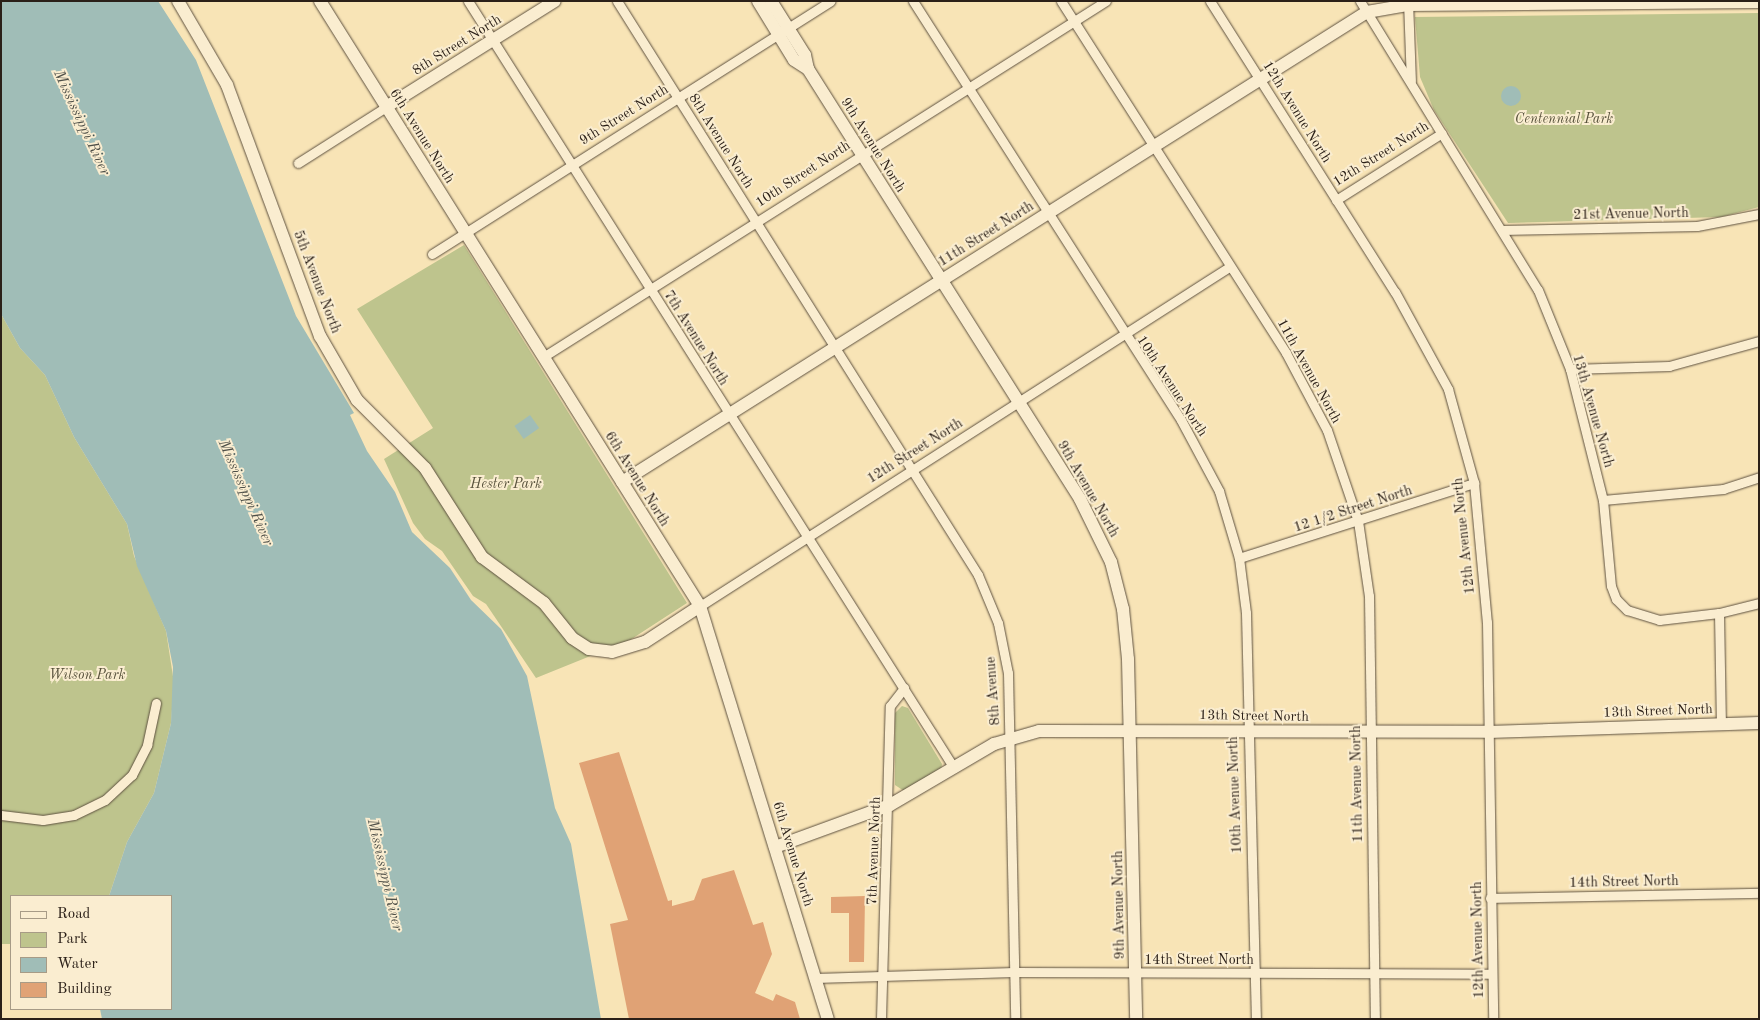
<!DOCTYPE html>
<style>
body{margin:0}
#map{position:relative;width:1760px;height:1020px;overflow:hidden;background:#f8e4b6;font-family:"Old Standard TT",serif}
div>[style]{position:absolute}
.green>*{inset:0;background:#bec48d}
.water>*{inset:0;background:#a0bdb7;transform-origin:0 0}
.round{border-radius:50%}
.building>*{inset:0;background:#e0a275}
.roads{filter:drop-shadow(0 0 1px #5e5140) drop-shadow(0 0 1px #5e5140)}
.street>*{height:9px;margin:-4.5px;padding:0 4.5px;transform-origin:4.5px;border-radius:4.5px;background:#faedd0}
.secondary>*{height:12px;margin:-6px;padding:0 6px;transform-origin:6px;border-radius:6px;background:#faedd0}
span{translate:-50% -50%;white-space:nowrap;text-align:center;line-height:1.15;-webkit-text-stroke:4px #faedd0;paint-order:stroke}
.street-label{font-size:14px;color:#2b2018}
.park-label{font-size:14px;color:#57513b;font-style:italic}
.water-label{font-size:15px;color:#4e4f48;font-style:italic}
.frame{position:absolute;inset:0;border:2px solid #2b2018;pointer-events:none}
.legend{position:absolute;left:10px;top:895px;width:162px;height:115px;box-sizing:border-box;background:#faedd0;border:1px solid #a79b86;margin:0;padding:6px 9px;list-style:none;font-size:15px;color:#2b2018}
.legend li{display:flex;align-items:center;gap:10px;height:25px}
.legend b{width:25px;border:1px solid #a79b86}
</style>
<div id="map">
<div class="green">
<i style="clip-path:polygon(1759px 13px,1759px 207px,1721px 217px,1508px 223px,1434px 110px,1420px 77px,1415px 17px)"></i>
<i style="clip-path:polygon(464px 245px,687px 603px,630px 640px,536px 678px,486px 604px,473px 596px,442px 551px,425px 539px,413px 523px,384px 459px,433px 428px,357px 309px)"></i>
<i style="clip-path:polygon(1px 314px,20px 348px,45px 375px,74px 437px,127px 524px,134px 556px,166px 631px,174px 683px,171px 723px,154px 793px,127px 842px,109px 896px,11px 896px,11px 944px,1px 944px)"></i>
<i style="clip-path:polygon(902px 706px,908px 708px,942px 764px,941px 770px,904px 791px,895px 785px,895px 713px)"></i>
</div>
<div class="water">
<i style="clip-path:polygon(1px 1px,158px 1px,196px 60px,296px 316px,354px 413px,350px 415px,367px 451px,395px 492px,412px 532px,450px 568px,471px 600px,501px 629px,527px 676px,555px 808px,571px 844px,601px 1019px,102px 1019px,100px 1009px,171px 1009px,171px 896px,109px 896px,127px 842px,154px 793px,171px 723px,173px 667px,166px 631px,137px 566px,127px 524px,74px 437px,45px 375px,20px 348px,1px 314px)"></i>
<i class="round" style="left:1501px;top:86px;width:20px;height:20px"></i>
<i style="left:530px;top:415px;width:16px;height:19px;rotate:55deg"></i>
</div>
<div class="building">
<i style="clip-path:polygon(619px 752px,668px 901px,672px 900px,672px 906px,694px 900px,702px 879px,734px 870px,753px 925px,763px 922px,772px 954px,755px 993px,773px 1001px,776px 994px,795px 1002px,800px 1019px,629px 1019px,610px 924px,628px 920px,579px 763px)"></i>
<i style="clip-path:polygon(865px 896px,864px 962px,849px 962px,849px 913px,831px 913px,831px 897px)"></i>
</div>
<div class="roads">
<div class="street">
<i style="left:468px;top:1px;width:908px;rotate:57.64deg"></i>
<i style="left:617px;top:1px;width:678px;rotate:57.83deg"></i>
<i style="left:978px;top:575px;width:52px;rotate:67.4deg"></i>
<i style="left:998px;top:623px;width:51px;rotate:78.7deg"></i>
<i style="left:1008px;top:673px;width:346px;rotate:88.8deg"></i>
<i style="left:913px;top:1px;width:497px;rotate:57.4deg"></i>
<i style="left:1181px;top:420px;width:81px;rotate:61.8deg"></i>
<i style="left:1219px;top:491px;width:70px;rotate:73.4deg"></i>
<i style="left:1239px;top:558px;width:55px;rotate:82.7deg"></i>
<i style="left:1246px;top:613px;width:406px;rotate:88.6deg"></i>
<i style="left:1061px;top:1px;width:418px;rotate:57.4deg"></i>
<i style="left:1286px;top:353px;width:87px;rotate:62deg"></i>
<i style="left:1327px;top:430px;width:96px;rotate:71.2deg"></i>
<i style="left:1358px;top:521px;width:76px;rotate:81.7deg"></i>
<i style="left:1369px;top:596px;width:423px;rotate:89.2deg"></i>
<i style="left:1210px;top:1px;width:345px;rotate:57.6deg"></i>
<i style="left:1395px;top:292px;width:111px;rotate:61.3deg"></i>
<i style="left:1448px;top:389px;width:98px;rotate:74.5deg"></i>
<i style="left:1474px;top:483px;width:140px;rotate:84.7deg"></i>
<i style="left:1487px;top:622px;width:397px;rotate:89.1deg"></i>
<i style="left:1360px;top:1px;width:339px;rotate:58.4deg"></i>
<i style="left:1538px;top:290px;width:85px;rotate:67.9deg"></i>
<i style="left:1570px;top:369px;width:135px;rotate:75.9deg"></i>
<i style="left:1603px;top:500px;width:86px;rotate:84.7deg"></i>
<i style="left:1611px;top:586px;width:14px;rotate:69deg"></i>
<i style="left:1616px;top:599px;width:16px;rotate:45deg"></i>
<i style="left:1627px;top:610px;width:34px;rotate:17deg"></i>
<i style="left:1659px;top:620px;width:60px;rotate:-6.7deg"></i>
<i style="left:1719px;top:613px;width:111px;rotate:89deg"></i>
<i style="left:1408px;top:1px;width:80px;rotate:87.9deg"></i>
<i style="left:298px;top:163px;width:104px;rotate:-32.5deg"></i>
<i style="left:1336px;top:200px;width:125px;rotate:-32.3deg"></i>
<i style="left:1502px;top:230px;width:195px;rotate:-1.2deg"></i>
<i style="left:1697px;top:226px;width:63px;rotate:-11deg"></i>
<i style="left:432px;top:254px;width:472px;rotate:-32.4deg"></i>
<i style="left:543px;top:357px;width:666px;rotate:-32.31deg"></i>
<i style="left:1570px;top:369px;width:99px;rotate:-1.7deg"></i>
<i style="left:1669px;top:366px;width:93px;rotate:-15.5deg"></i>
<i style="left:1603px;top:500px;width:121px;rotate:-5.2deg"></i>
<i style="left:1723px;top:489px;width:38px;rotate:-18deg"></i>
<i style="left:1239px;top:558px;width:247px;rotate:-17.7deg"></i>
<i style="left:700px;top:606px;width:628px;rotate:-32.65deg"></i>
<i style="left:1719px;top:613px;width:41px;rotate:-14deg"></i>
<i style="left:1px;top:815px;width:42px;rotate:6.8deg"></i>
<i style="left:43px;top:820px;width:31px;rotate:-9deg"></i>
<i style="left:74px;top:815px;width:34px;rotate:-26deg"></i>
<i style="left:105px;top:800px;width:37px;rotate:-43deg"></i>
<i style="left:132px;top:775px;width:34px;rotate:-63deg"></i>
<i style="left:147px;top:745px;width:43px;rotate:-77.9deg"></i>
<i style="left:1490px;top:898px;width:269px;rotate:-1.1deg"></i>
<i style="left:815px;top:978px;width:199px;rotate:-1.7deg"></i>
<i style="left:1014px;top:972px;width:478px;rotate:0.2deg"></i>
<i style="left:881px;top:1019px;width:313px;rotate:-88.4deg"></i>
<i style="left:890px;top:706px;width:23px;rotate:-52deg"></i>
</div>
<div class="secondary">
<i style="left:178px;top:1px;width:97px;rotate:59.7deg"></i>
<i style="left:227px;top:85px;width:268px;rotate:69.7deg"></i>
<i style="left:320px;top:336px;width:74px;rotate:60deg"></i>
<i style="left:357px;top:400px;width:96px;rotate:45deg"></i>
<i style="left:425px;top:468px;width:106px;rotate:57.4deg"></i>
<i style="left:482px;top:557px;width:77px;rotate:36.6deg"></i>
<i style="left:544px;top:603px;width:45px;rotate:51.3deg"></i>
<i style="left:572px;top:638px;width:20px;rotate:33deg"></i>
<i style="left:589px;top:649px;width:23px;rotate:7deg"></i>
<i style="left:612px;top:652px;width:34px;rotate:-17deg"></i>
<i style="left:645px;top:642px;width:66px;rotate:-33.2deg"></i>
<i style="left:320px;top:1px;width:714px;rotate:57.87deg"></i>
<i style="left:700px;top:606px;width:432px;rotate:72.8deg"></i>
<i style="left:758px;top:1px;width:69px;rotate:58.6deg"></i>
<i style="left:794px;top:60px;width:17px;rotate:33deg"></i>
<i style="left:808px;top:69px;width:509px;rotate:57.68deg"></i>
<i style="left:1080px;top:499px;width:70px;rotate:63.8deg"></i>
<i style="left:1111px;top:562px;width:49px;rotate:75.7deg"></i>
<i style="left:1123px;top:609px;width:50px;rotate:84.3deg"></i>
<i style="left:1128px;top:659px;width:360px;rotate:88.7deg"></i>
<i style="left:771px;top:1px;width:64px;rotate:57.8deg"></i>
<i style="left:805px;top:55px;width:14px;rotate:78deg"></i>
<i style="left:386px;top:107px;width:199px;rotate:-32.1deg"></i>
<i style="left:622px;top:482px;width:881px;rotate:-32.25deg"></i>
<i style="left:1367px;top:12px;width:42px;rotate:-9.7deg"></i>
<i style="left:1408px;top:5px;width:351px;rotate:-0.5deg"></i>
<i style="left:775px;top:847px;width:122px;rotate:-20.1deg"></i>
<i style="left:890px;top:805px;width:121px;rotate:-30.4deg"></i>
<i style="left:994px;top:744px;width:47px;rotate:-16.1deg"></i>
<i style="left:1039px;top:731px;width:449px;rotate:0.1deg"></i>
<i style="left:1488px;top:732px;width:271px;rotate:-1.9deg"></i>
</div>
</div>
<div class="street-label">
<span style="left:457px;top:45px;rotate:-32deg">8th Street North</span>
<span style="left:1297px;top:112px;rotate:58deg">12th Avenue North</span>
<span style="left:624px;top:115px;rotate:-32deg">9th Street North</span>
<span style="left:422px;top:136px;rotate:58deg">6th Avenue North</span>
<span style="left:721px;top:141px;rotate:58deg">8th Avenue North</span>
<span style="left:873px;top:145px;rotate:58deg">9th Avenue North</span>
<span style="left:1381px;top:154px;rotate:-32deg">12th Street North</span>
<span style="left:803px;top:174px;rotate:-33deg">10th Street North</span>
<span style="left:1631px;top:214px;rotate:-1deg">21st Avenue North</span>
<span style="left:986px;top:234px;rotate:-32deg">11th Street North</span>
<span style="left:317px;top:282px;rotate:69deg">5th Avenue North</span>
<span style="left:696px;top:338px;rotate:58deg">7th Avenue North</span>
<span style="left:1309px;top:371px;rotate:61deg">11th Avenue North</span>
<span style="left:1172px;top:386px;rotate:57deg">10th Avenue North</span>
<span style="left:1593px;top:411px;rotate:74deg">13th Avenue North</span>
<span style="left:915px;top:451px;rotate:-32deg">12th Street North</span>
<span style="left:637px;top:479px;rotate:58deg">6th Avenue North</span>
<span style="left:1088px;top:489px;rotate:60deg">9th Avenue North</span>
<span style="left:1353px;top:509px;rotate:-18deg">12 1/2 Street North</span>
<span style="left:1464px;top:536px;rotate:-96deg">12th Avenue North</span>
<span style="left:993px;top:691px;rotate:-94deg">8th Avenue</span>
<span style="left:1658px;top:711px;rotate:-2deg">13th Street North</span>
<span style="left:1254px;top:716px;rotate:1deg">13th Street North</span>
<span style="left:1357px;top:784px;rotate:-91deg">11th Avenue North</span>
<span style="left:1235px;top:795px;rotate:-92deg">10th Avenue North</span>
<span style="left:874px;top:851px;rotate:-88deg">7th Avenue North</span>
<span style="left:793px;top:854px;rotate:73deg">6th Avenue North</span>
<span style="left:1624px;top:882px;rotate:-1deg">14th Street North</span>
<span style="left:1119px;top:905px;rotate:-91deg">9th Avenue North</span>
<span style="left:1478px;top:940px;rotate:-91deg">12th Avenue North</span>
<span style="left:1199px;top:960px">14th Street North</span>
</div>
<div class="park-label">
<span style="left:1564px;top:119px">Centennial Park</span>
<span style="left:506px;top:484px">Hester Park</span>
<span style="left:87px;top:675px">Wilson Park</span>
</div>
<div class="water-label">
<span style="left:81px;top:123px;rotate:65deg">Mississippi River</span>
<span style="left:245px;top:493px;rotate:66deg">Mississippi River</span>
<span style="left:384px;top:875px;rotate:77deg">Mississippi River</span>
</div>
<div class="frame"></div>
<ul class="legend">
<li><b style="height:6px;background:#faedd0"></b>Road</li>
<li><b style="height:14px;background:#bec48d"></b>Park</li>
<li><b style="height:14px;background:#a0bdb7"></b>Water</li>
<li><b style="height:14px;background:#e0a275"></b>Building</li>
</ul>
</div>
